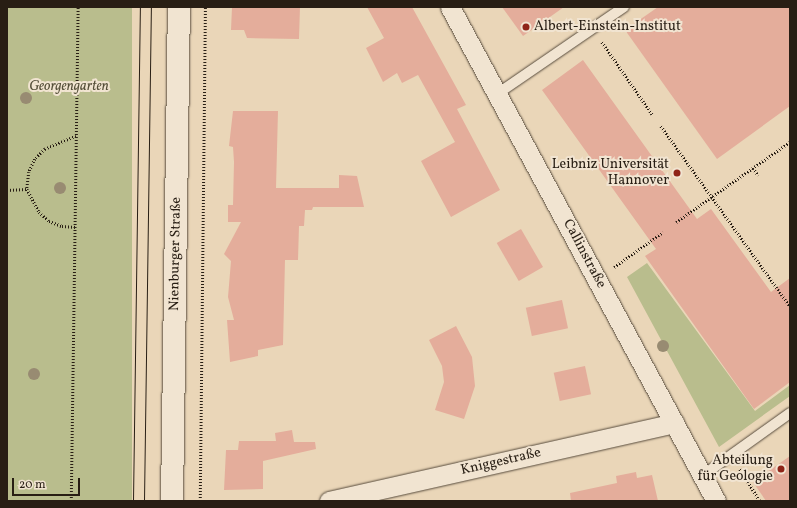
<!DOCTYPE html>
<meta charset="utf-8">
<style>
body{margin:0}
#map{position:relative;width:797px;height:508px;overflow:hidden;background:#ead6b8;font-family:Vollkorn,serif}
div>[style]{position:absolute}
.green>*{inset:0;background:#b9bd8d;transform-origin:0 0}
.building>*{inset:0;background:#e4ad9b;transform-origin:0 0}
.path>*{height:2.5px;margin-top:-1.25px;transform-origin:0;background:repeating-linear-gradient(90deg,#281e14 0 1px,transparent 0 3px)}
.roads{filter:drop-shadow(0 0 1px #584c3d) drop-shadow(0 0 1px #584c3d)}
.service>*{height:10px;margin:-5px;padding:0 5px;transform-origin:5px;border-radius:5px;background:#f1e4d1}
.minor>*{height:19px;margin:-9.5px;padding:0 9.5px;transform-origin:9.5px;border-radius:9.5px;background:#f1e4d1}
.tertiary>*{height:22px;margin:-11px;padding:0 11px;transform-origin:11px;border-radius:11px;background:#f1e4d1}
.tram>*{height:1px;margin:-0.5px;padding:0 0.5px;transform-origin:0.5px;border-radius:0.5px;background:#281e14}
.trees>*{width:12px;height:12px;margin:-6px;border-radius:50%;background:#988b72}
.dots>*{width:11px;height:11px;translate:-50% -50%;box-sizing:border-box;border:2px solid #f1e4d1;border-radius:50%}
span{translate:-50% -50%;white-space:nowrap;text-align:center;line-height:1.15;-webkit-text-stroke:4px #f1e4d1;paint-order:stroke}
.poi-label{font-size:14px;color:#281e14}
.left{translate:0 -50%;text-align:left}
.right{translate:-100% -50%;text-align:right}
.park-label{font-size:14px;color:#544e38;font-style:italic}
.street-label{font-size:14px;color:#281e14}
.frame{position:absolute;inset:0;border:8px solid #281e14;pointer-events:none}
.scale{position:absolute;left:12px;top:478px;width:68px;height:18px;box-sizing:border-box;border:2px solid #281e14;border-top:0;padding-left:5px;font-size:12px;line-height:14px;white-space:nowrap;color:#281e14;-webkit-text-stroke:3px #f1e4d1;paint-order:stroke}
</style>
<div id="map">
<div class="green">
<i style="left:7px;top:7px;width:125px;height:494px"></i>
<i style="clip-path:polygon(647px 263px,755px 411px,790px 385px,790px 396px,719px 447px,627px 277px)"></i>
</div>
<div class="building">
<i style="clip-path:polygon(232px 7px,300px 7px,299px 39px,247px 38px,244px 30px,231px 30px)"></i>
<i style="clip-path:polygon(367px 7px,412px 7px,466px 105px,457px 109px,500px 190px,451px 217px,421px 161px,455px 142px,418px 75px,402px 83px,397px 73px,383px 82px,366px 48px,384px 38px)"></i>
<i style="clip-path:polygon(502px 7px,564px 7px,523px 36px)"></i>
<i style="clip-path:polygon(658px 7px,790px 7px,790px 106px,717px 159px,625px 30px)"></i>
<i style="clip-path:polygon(583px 60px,697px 219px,711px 209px,771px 292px,790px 278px,790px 382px,754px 409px,645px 256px,656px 249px,542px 90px)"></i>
<i style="clip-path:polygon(233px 111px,278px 111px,276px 188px,339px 188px,339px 175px,357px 176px,364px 207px,313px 207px,312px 210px,305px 210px,304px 226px,299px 226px,298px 260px,285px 260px,283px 345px,258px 350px,258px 356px,230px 362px,227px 320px,234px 320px,228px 297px,231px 261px,224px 254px,241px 222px,228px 222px,228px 205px,233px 205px,234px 162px,233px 147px,229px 146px)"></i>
<i style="left:521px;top:229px;width:44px;height:28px;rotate:60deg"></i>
<i style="left:562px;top:300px;width:29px;height:37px;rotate:78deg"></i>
<i style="clip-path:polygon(456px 326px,472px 357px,475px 386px,464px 419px,435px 410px,444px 382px,442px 366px,429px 340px)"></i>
<i style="left:585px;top:366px;width:29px;height:32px;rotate:78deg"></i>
<i style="clip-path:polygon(292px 430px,294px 442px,315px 442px,316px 449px,263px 461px,263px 489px,224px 490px,226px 450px,238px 450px,239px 441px,276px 441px,275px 433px)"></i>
<i style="clip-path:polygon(790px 456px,790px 501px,766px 501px,753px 482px)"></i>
<i style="clip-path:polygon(636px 472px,637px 478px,652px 475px,658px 501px,571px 501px,570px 493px,617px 483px,616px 476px)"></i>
</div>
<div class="path">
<i style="left:602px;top:42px;width:88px;rotate:55.2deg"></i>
<i style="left:661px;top:126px;width:221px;rotate:54.4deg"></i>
<i style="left:76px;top:136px;width:34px;rotate:157deg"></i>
<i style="left:45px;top:149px;width:14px;rotate:135deg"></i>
<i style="left:35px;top:159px;width:14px;rotate:115deg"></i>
<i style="left:29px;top:172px;width:17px;rotate:97deg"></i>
<i style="left:27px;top:189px;width:26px;rotate:62deg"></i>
<i style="left:39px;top:212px;width:13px;rotate:42deg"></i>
<i style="left:49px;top:221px;width:14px;rotate:21deg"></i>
<i style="left:62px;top:226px;width:14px;rotate:4deg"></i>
<i style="left:753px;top:168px;width:9px;rotate:54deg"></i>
<i style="left:7px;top:190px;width:20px;rotate:-3deg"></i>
<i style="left:676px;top:222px;width:139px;rotate:-35.1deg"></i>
<i style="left:614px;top:267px;width:60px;rotate:-35.5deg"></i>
<i style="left:740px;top:469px;width:38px;rotate:58deg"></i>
<i style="left:71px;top:501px;width:494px;rotate:-89.2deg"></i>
<i style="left:200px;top:501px;width:494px;rotate:-89.4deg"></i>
</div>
<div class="roads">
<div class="service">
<i style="left:497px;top:94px;width:154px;rotate:-34.4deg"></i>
<i style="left:702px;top:476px;width:108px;rotate:-35.6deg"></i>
</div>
<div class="minor">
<i style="left:450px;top:7px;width:561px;rotate:61.7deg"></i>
<i style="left:329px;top:501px;width:354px;rotate:-12.7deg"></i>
</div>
<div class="tertiary">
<i style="left:172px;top:501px;width:494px;rotate:-89.2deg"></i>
</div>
</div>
<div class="tram">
<i style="left:133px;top:501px;width:494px;rotate:-89.2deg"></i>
<i style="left:144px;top:501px;width:494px;rotate:-89.2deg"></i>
</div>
<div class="trees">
<i style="left:26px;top:98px"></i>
<i style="left:60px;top:188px"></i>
<i style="left:663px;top:346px"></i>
<i style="left:34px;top:374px"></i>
</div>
<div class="dots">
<i style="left:526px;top:27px;background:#8f2418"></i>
<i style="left:677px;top:173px;background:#8f2418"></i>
<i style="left:781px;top:469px;background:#8f2418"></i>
</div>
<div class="poi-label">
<span class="left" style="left:534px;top:27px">Albert-Einstein-Institut</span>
<span class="right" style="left:669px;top:173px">Leibniz Universität<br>Hannover</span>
<span class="right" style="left:773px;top:469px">Abteilung<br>für Geologie</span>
</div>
<div class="park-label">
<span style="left:69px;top:87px">Georgengarten</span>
</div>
<div class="street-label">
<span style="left:176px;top:254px;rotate:-89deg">Nienburger Straße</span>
<span style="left:584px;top:254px;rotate:62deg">Callinstraße</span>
<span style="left:501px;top:462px;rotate:-13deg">Kniggestraße</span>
</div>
<div class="frame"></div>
<div class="scale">20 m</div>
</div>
